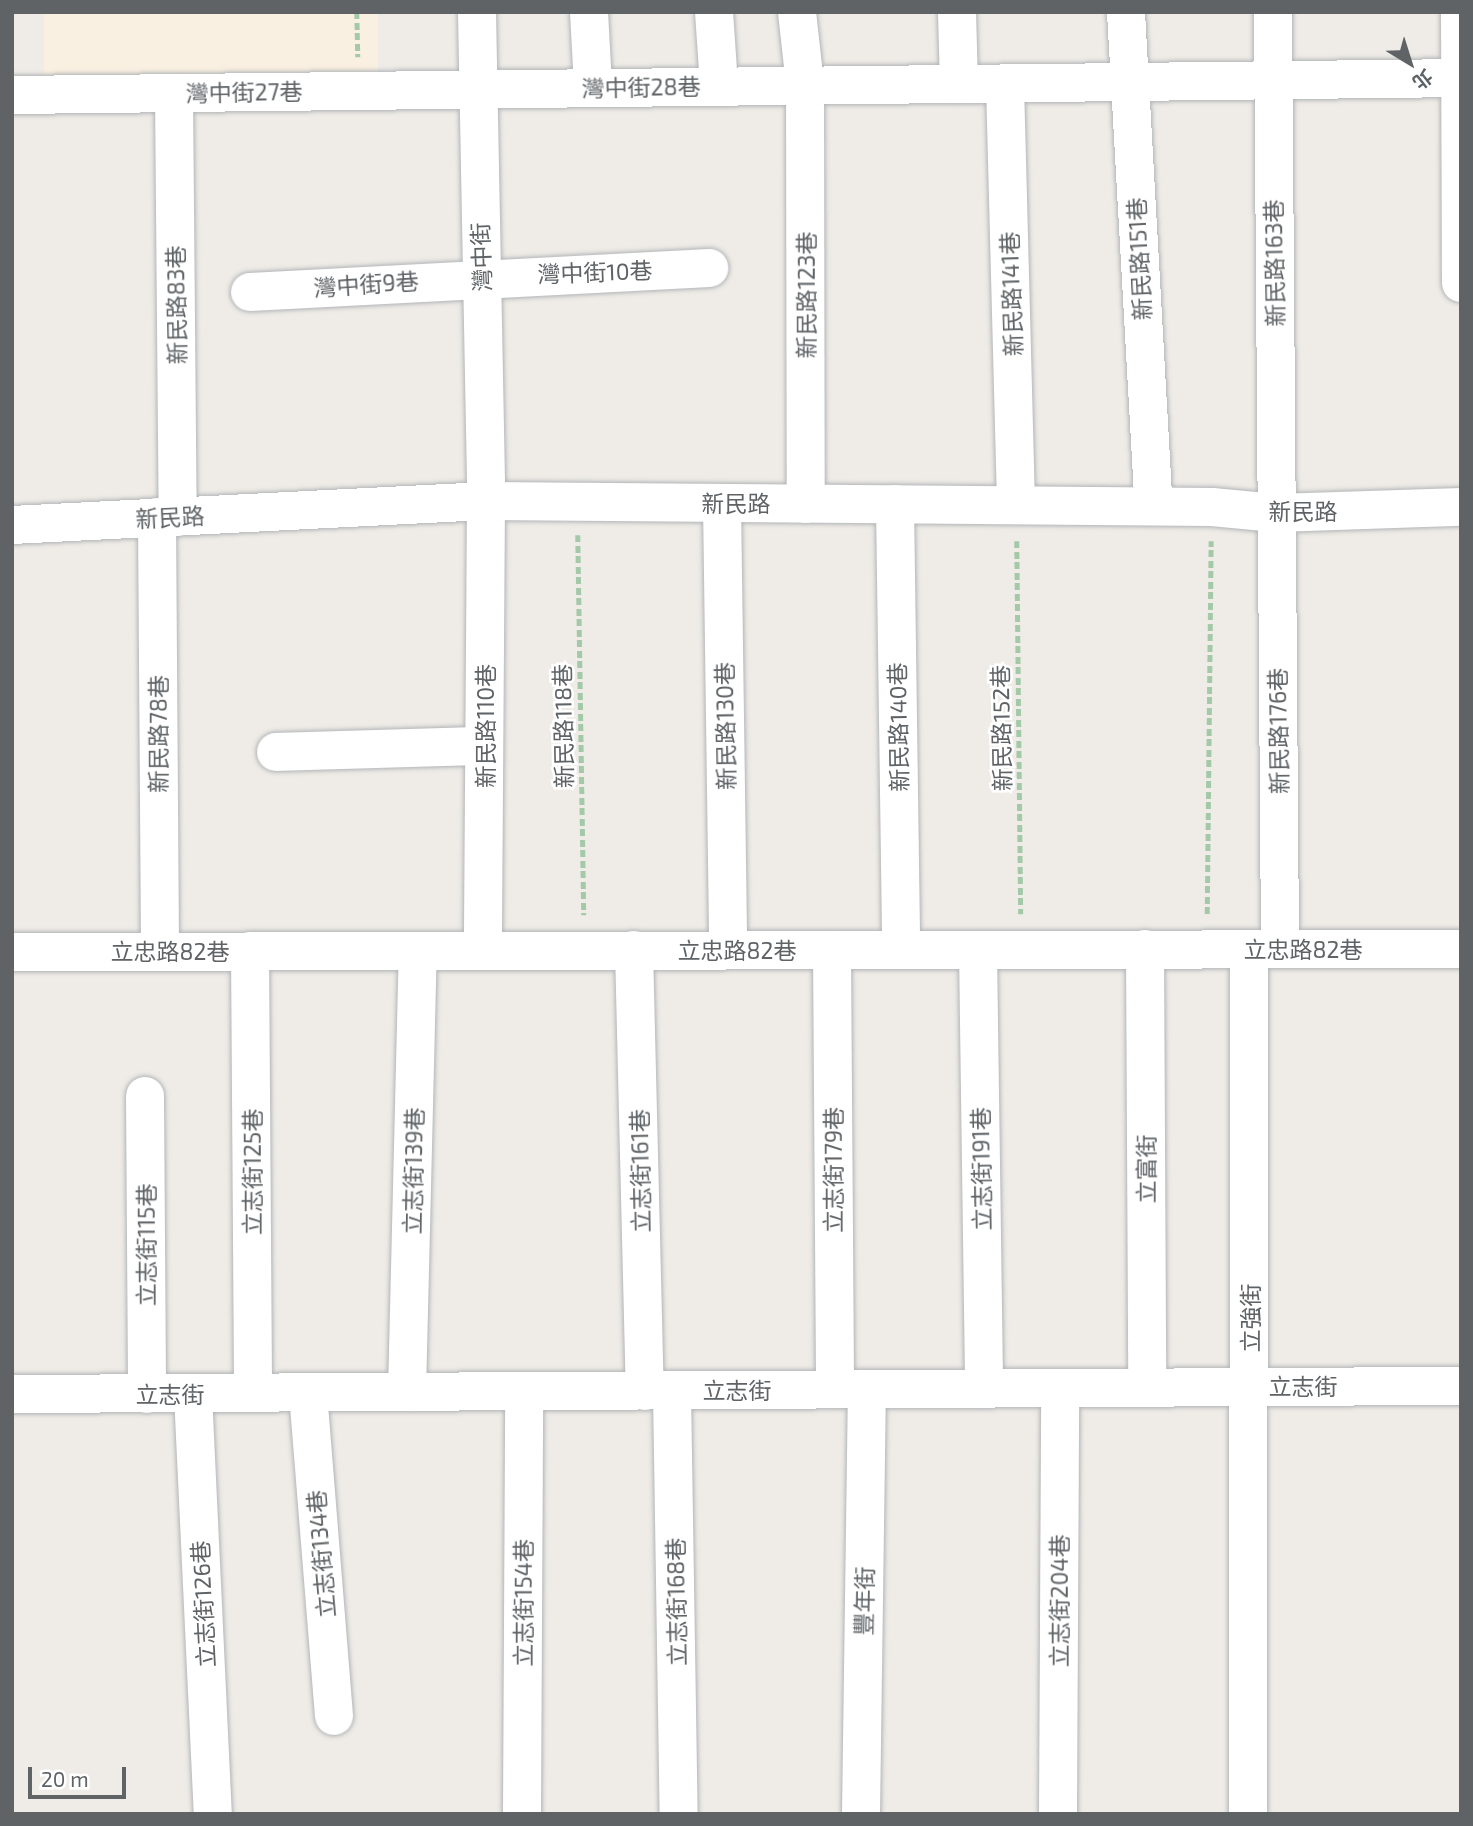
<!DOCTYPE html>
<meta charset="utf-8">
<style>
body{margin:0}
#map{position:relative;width:1473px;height:1826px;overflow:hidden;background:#efece7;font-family:"Exo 2","Noto Sans TC",sans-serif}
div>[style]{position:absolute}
.commercial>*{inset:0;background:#faf0e1;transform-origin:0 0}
.path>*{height:4.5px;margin-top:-2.25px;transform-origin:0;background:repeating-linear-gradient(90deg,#a3c9a8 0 7px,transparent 0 10.5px)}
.roads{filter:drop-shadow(0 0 2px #b2b5b8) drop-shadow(0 0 2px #b2b5b8)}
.minor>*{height:38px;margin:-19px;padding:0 19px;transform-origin:19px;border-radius:19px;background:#fff}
span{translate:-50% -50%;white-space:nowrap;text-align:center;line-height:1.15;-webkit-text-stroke:5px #fff;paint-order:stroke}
.street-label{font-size:23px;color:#5f6366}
.frame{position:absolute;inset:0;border:14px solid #5f6366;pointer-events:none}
.north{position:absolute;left:1375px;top:28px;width:70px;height:70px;-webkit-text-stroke:5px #fff;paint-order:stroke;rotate:142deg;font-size:19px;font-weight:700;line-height:28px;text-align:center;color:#5f6366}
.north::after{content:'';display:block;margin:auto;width:24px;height:32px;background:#5f6366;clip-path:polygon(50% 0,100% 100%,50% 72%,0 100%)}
.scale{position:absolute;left:28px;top:1767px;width:98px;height:32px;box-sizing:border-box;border:4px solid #5f6366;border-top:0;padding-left:9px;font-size:21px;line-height:24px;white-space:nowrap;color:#5f6366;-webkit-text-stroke:5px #fff;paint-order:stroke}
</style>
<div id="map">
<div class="commercial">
<i style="left:44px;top:12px;width:334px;height:91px"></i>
</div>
<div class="path">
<i style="left:357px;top:12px;width:45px;rotate:88.7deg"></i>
<i style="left:578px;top:535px;width:380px;rotate:89.1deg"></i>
<i style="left:1017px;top:541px;width:373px;rotate:89.4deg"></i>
<i style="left:1207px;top:914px;width:373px;rotate:-89.4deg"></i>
</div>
<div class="roads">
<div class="minor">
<i style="left:477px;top:12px;width:489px;rotate:88.9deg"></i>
<i style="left:486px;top:501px;width:450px;rotate:90.4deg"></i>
<i style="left:589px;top:12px;width:75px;rotate:86.9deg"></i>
<i style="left:714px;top:12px;width:74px;rotate:86.1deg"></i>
<i style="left:797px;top:12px;width:73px;rotate:83.7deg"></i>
<i style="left:805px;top:85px;width:419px;rotate:89.9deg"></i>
<i style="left:1126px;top:12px;width:495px;rotate:86.8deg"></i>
<i style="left:1273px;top:12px;width:937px;rotate:89.57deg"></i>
<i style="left:1460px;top:12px;width:271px;rotate:89.8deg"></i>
<i style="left:959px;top:84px;width:502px;rotate:-0.68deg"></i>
<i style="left:1005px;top:84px;width:421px;rotate:88.5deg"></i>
<i style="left:174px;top:93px;width:424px;rotate:89.5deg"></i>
<i style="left:12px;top:95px;width:947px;rotate:-0.67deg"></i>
<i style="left:959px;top:84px;width:72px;rotate:-91.6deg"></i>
<i style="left:250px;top:292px;width:460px;rotate:-3deg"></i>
<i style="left:722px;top:503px;width:447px;rotate:89.2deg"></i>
<i style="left:895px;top:504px;width:446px;rotate:89.2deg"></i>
<i style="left:157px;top:517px;width:434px;rotate:89.6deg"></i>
<i style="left:12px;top:525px;width:475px;rotate:-2.9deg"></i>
<i style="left:486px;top:501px;width:726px;rotate:0.47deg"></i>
<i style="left:1212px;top:507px;width:64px;rotate:5.4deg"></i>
<i style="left:1276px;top:513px;width:185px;rotate:-1.9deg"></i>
<i style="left:276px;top:752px;width:208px;rotate:-1.7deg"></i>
<i style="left:1145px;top:949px;width:439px;rotate:89.7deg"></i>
<i style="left:634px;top:950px;width:441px;rotate:88.6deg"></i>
<i style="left:832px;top:950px;width:439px;rotate:89.6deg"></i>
<i style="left:978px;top:950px;width:439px;rotate:89.2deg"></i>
<i style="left:250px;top:951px;width:442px;rotate:89.6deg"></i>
<i style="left:12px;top:952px;width:1449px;rotate:-0.12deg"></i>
<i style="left:145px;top:1096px;width:298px;rotate:89.6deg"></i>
<i style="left:672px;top:1391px;width:423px;rotate:89.1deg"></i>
<i style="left:407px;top:1392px;width:441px;rotate:-88.6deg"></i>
<i style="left:308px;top:1393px;width:324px;rotate:85.4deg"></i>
<i style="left:12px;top:1394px;width:1449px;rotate:-0.32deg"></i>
<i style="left:193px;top:1394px;width:420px;rotate:87.3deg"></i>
<i style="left:522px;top:1814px;width:422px;rotate:-89.7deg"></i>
<i style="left:861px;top:1814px;width:425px;rotate:-89.2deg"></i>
<i style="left:1058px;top:1814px;width:426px;rotate:-89.7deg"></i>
<i style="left:1248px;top:1814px;width:865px;rotate:-89.93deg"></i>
</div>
</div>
<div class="street-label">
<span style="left:641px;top:87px;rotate:-1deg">灣中街28巷</span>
<span style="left:244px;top:92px;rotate:-1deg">灣中街27巷</span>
<span style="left:481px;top:257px;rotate:-92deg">灣中街</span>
<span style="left:1139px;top:259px;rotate:-93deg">新民路151巷</span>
<span style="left:1274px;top:263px;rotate:-91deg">新民路163巷</span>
<span style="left:595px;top:272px;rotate:-2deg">灣中街10巷</span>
<span style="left:366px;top:284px;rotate:-4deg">灣中街9巷</span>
<span style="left:1011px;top:294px;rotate:-92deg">新民路141巷</span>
<span style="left:806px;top:295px;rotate:-90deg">新民路123巷</span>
<span style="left:176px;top:305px;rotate:-91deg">新民路83巷</span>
<span style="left:736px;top:503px">新民路</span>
<span style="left:1303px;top:511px">新民路</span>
<span style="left:170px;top:517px;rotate:-3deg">新民路</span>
<span style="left:485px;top:726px;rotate:-90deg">新民路110巷</span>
<span style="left:563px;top:726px;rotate:-91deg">新民路118巷</span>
<span style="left:725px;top:726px;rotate:-91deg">新民路130巷</span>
<span style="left:898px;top:727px;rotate:-91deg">新民路140巷</span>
<span style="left:1001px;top:728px;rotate:-91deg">新民路152巷</span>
<span style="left:1278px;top:731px;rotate:-91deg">新民路176巷</span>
<span style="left:158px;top:734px;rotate:-90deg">新民路78巷</span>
<span style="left:1303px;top:949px">立忠路82巷</span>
<span style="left:737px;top:950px">立忠路82巷</span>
<span style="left:170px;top:951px">立忠路82巷</span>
<span style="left:981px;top:1169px;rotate:-91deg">立志街191巷</span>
<span style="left:1146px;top:1169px;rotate:-90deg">立富街</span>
<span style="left:833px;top:1170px;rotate:-90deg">立志街179巷</span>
<span style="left:413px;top:1171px;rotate:-89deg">立志街139巷</span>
<span style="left:640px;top:1171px;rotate:-91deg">立志街161巷</span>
<span style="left:252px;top:1172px;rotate:-90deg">立志街125巷</span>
<span style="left:146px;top:1245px;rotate:-90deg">立志街115巷</span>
<span style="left:1250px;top:1318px;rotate:-90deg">立強街</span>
<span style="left:1303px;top:1386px">立志街</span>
<span style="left:737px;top:1390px">立志街</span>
<span style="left:170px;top:1394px">立志街</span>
<span style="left:321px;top:1554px;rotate:-95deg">立志街134巷</span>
<span style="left:864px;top:1601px;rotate:-89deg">豐年街</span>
<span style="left:1059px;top:1601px;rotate:-90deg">立志街204巷</span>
<span style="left:676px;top:1602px;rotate:-91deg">立志街168巷</span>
<span style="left:523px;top:1603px;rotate:-90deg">立志街154巷</span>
<span style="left:203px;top:1604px;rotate:-93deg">立志街126巷</span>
</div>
<div class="frame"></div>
<div class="north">北</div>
<div class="scale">20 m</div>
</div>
